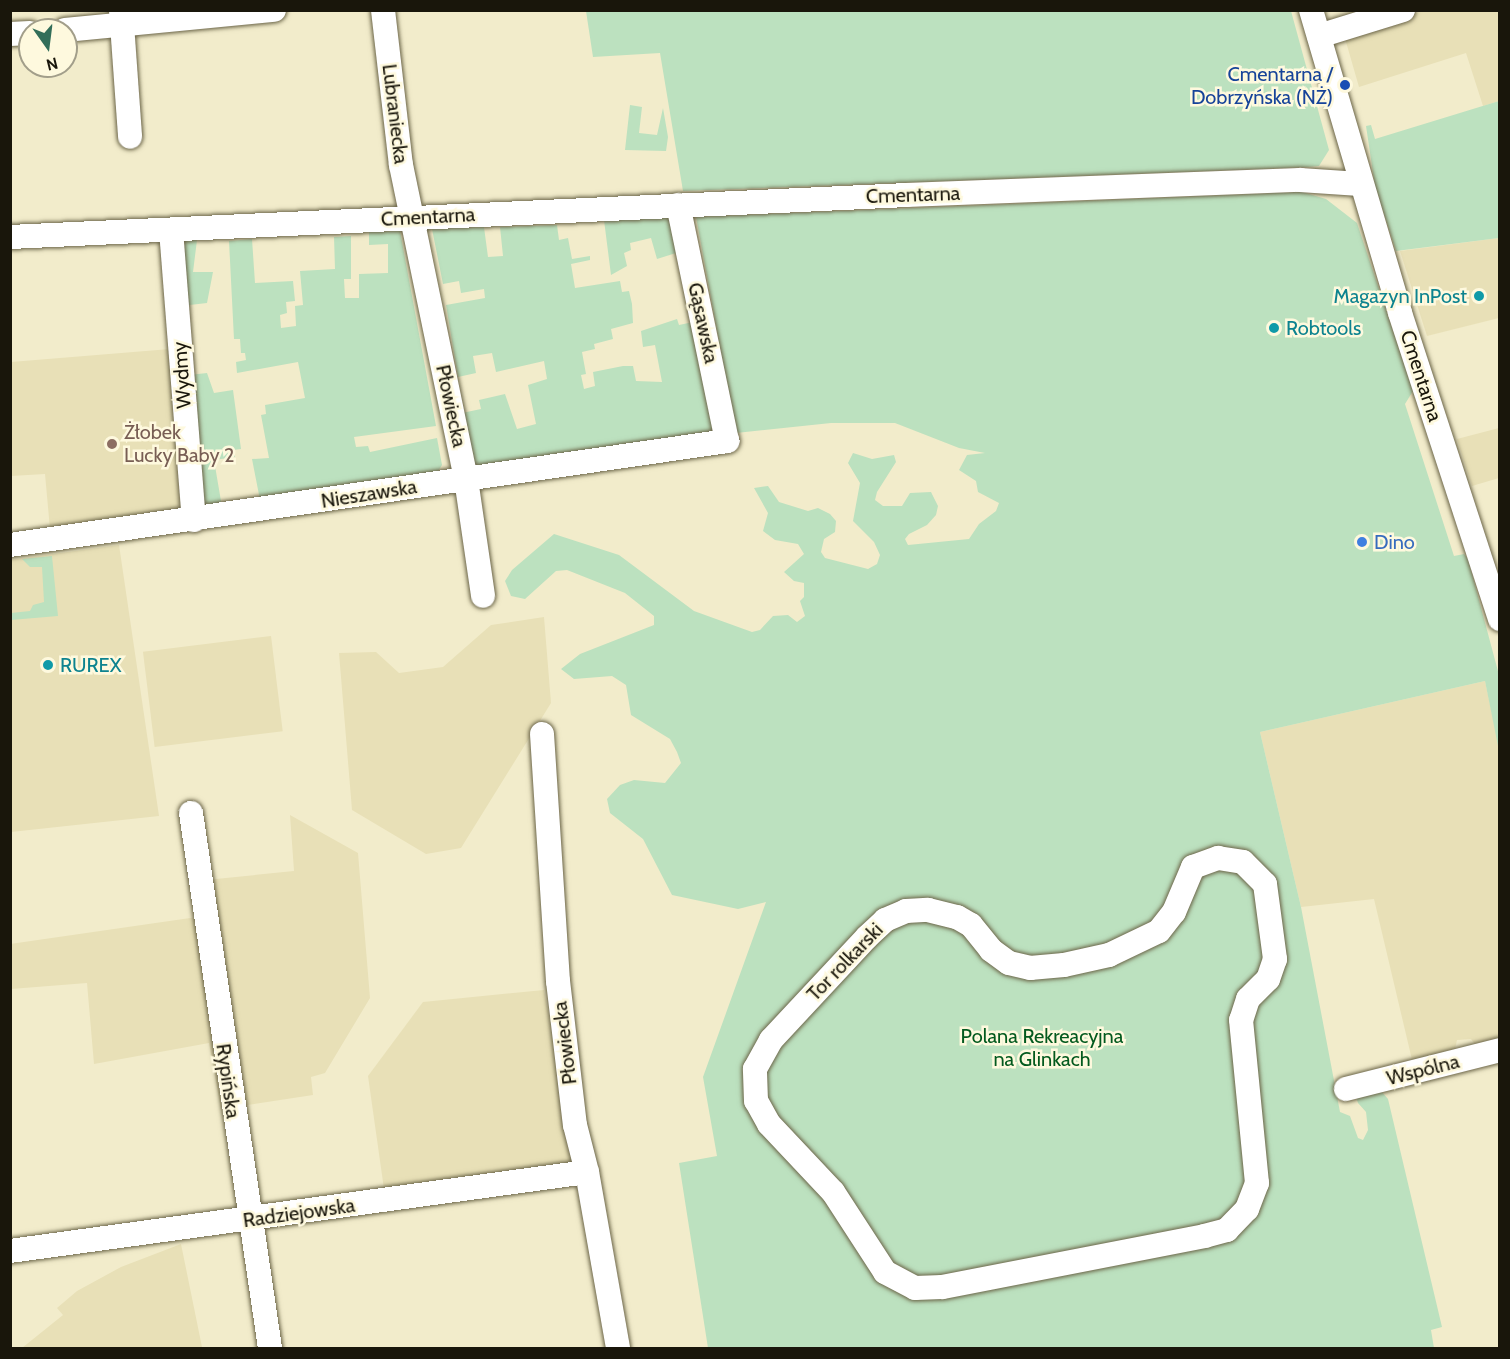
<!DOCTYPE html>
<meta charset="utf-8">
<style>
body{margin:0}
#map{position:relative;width:1510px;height:1359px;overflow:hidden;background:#f2eccb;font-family:Cabin,sans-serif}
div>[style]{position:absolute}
.built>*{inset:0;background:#e8e0b7;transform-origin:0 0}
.green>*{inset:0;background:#bce1bf}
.roads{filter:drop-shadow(0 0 2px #6b6548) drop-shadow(0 0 2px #6b6548)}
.minor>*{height:24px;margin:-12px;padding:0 12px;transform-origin:12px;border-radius:12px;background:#fff}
.dots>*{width:16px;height:16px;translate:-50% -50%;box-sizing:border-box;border:3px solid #fef9de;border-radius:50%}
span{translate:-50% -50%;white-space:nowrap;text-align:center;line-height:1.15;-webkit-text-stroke:5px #fef9de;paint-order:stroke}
.transit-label{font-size:20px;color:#164399}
.right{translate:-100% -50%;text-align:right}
.street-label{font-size:20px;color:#19160b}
.culture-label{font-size:20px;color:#0d838f}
.left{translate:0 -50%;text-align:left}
.education-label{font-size:20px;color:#785e54}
.shop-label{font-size:20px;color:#366cbe}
.park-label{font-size:20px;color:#035a1e}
.frame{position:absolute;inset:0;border:12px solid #19160b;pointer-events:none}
.north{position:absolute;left:18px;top:18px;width:60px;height:60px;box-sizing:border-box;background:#fef9de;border:2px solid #a29e8a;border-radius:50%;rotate:166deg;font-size:16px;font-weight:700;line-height:24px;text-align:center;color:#19160b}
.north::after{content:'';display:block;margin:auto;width:21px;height:27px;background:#326e59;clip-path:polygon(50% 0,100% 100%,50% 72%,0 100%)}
</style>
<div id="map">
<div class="built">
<i style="clip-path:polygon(1423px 11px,1499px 11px,1499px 101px,1483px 106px,1466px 53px,1359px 87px,1344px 35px)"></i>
<i style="clip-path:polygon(1499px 238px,1499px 318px,1427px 336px,1400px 251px)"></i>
<i style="clip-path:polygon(170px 349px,182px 510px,50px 529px,45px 474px,11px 476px,11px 362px)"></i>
<i style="clip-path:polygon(1499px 428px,1499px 478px,1472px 486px,1457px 439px)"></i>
<i style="clip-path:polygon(119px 545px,159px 816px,11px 832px,10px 560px)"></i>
<i style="clip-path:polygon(544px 617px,551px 703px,461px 848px,426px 854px,352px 810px,339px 653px,376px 652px,399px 673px,443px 667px,491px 625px)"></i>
<i style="left:271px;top:636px;width:96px;height:129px;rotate:83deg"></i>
<i style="clip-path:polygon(1485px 681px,1500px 751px,1499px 1042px,1478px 1048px,1471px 1039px,1457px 1040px,1454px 1053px,1413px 1064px,1374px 899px,1301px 907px,1260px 732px)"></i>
<i style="clip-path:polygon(290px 815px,358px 853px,370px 998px,325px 1073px,311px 1077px,313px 1095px,221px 1109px,209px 1043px,94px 1064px,87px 983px,11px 989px,10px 944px,211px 915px,206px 880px,294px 871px)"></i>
<i style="clip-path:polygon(544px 990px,577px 1164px,384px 1189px,368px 1076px,423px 1002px)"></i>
<i style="clip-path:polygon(181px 1244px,202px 1347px,22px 1348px,63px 1315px,57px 1308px,77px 1291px,121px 1267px)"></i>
</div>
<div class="green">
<i style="clip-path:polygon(586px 11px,1291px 11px,1329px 150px,1319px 166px,1308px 167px,683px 191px,660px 53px,593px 57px)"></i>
<i style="clip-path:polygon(1499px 101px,1499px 238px,1396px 251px,1375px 186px,1366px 126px,1371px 125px,1375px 139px)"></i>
<i style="clip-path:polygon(630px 105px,642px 107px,639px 133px,657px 135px,663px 108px,668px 137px,666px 151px,625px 150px)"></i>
<i style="clip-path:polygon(1302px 192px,1326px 199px,1357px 223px,1413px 391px,1405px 404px,1454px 556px,1464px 554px,1468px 559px,1499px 675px,1499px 751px,1485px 681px,1260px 732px,1301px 907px,1340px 1112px,1350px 1116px,1358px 1138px,1363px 1140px,1368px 1130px,1366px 1112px,1358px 1103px,1353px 1088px,1381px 1091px,1388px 1099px,1442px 1327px,1431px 1330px,1434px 1348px,708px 1348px,679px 1163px,717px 1156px,703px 1077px,766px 902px,738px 909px,672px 895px,643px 839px,610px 813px,607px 799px,620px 785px,634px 780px,665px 783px,681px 763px,677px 752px,670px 739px,631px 715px,626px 685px,612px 676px,574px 679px,561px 669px,580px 654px,654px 625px,654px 616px,625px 593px,567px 570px,556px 571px,525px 599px,511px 596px,505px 581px,512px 570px,554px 534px,619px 555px,694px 611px,752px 632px,760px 630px,773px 616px,788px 615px,797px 622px,805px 616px,800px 601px,804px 597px,804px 583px,794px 581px,784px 572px,804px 554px,798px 544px,775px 540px,763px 531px,768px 513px,754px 488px,768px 486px,779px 502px,808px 511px,818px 508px,830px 514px,836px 521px,835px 532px,824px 539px,821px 552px,825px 558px,868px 569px,877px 564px,880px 555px,874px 542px,853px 521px,860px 483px,848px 463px,853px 453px,872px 459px,894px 455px,896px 462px,877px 492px,875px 500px,883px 506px,902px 506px,910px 493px,931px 492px,938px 506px,936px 515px,927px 525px,909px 534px,905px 539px,908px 545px,969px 539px,979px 524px,996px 511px,999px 503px,978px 492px,976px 481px,959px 470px,967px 455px,985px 453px,959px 448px,895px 423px,831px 423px,736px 433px,696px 217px)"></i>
<i style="clip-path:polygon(669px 215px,676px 253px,657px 259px,651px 238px,630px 243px,631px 250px,624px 253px,627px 266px,611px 275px,604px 220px)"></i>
<i style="clip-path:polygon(557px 225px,559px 240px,568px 238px,572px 259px,590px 256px,590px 260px,571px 264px,575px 288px,620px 281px,622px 292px,629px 291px,632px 304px,633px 323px,611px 329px,613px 339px,594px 344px,595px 349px,582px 352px,586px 374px,581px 375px,584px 389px,595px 386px,593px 372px,623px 366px,633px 366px,636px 381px,662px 382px,655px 345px,643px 347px,641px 331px,677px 319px,679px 325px,693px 322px,715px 433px,471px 473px,462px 413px,481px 409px,479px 400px,505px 394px,517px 429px,536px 424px,528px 385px,547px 379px,544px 361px,496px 372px,492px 353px,473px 356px,476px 373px,458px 377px,446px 305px,485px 298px,484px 289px,461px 293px,459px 281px,443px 284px,432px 229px,484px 227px,488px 257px,503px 256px,500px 227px)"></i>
<i style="clip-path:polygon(400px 231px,436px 426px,354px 437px,356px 447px,368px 446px,370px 452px,437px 438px,442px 465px,435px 476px,260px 500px,252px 459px,269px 458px,261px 415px,266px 414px,265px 405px,305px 398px,298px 362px,237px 373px,236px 362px,246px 360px,245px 353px,241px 353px,240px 339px,234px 339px,229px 241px,252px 239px,255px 283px,293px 281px,295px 301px,286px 302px,287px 313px,280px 315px,281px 328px,296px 326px,295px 306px,303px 305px,300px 271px,335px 269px,334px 237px,351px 236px,351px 279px,344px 279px,345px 298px,359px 298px,359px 274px,388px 273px,388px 244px,369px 245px,369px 232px)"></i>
<i style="clip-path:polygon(185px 240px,197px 240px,193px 272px,213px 272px,207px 303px,181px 306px)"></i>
<i style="clip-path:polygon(207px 373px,214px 393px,233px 390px,241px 449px,233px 450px,235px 457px,214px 460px,222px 507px,199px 510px,189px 375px)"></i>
<i style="clip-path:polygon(52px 556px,58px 616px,11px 620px,11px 613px,30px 611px,33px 605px,44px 602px,42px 567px,30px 567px,22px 559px)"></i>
</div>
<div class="roads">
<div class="minor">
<i style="left:121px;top:10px;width:127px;rotate:85.9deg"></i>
<i style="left:383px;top:10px;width:156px;rotate:83.4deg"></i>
<i style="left:401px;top:165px;width:321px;rotate:78.3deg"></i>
<i style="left:466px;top:479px;width:118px;rotate:81.7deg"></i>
<i style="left:1311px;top:10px;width:316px;rotate:73.6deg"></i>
<i style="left:1400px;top:313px;width:322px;rotate:71.9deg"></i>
<i style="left:65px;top:30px;width:210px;rotate:-5.5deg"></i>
<i style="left:10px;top:34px;width:20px;rotate:-3deg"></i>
<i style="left:1319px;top:36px;width:88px;rotate:-17.2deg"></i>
<i style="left:171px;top:230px;width:291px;rotate:85.5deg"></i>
<i style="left:10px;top:237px;width:897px;rotate:-2.68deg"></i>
<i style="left:906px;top:195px;width:394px;rotate:-2.2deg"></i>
<i style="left:1300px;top:180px;width:60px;rotate:3.8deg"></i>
<i style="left:10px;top:545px;width:725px;rotate:-8.25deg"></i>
<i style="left:727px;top:441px;width:241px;rotate:-101.7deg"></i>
<i style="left:542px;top:734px;width:248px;rotate:86.3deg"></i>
<i style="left:558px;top:981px;width:145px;rotate:83.3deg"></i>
<i style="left:575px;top:1125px;width:49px;rotate:75.7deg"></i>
<i style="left:587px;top:1172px;width:179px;rotate:80deg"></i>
<i style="left:191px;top:813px;width:541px;rotate:81.6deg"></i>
<i style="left:1218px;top:858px;width:25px;rotate:9deg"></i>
<i style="left:1243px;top:862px;width:31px;rotate:45deg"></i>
<i style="left:1265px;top:884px;width:76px;rotate:82.4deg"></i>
<i style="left:1275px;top:959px;width:21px;rotate:109deg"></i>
<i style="left:1268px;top:979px;width:28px;rotate:135deg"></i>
<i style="left:1248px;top:999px;width:22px;rotate:108deg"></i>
<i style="left:1241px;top:1020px;width:164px;rotate:84.4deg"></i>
<i style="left:1257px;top:1183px;width:28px;rotate:111deg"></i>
<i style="left:1247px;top:1209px;width:29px;rotate:134deg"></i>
<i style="left:1227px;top:1230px;width:23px;rotate:165deg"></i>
<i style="left:1205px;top:1236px;width:268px;rotate:169deg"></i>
<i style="left:942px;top:1287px;width:27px;rotate:178deg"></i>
<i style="left:915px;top:1288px;width:34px;rotate:-152deg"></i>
<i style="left:885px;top:1272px;width:95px;rotate:-123deg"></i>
<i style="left:833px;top:1192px;width:93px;rotate:-133.3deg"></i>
<i style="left:769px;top:1124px;width:26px;rotate:-119deg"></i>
<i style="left:756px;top:1101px;width:32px;rotate:-92deg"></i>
<i style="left:755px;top:1069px;width:33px;rotate:-61deg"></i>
<i style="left:771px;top:1040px;width:141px;rotate:-47deg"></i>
<i style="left:867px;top:937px;width:25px;rotate:-43deg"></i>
<i style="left:885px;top:920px;width:23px;rotate:-23deg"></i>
<i style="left:906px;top:911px;width:22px;rotate:-3deg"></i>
<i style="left:928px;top:910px;width:30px;rotate:14deg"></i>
<i style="left:957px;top:917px;width:16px;rotate:30deg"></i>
<i style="left:971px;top:925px;width:32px;rotate:51deg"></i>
<i style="left:991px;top:950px;width:22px;rotate:36deg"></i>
<i style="left:1009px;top:963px;width:22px;rotate:13deg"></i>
<i style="left:1030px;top:968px;width:34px;rotate:-5deg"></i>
<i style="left:1064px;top:965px;width:46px;rotate:-12.5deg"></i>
<i style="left:1109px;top:955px;width:55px;rotate:-25.6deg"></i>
<i style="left:1159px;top:931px;width:24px;rotate:-52deg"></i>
<i style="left:1174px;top:912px;width:49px;rotate:-67.1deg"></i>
<i style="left:1193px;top:867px;width:27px;rotate:-20deg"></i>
<i style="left:1346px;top:1089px;width:159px;rotate:-14.2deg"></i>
<i style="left:10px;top:1251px;width:582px;rotate:-7.8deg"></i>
</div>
</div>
<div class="dots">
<i style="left:1345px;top:85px;background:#1a4fb4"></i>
<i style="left:1479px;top:296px;background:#0f9aa8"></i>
<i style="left:1274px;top:328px;background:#0f9aa8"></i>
<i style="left:112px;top:444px;background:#8d6e63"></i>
<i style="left:1362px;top:542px;background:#3f7fe0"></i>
<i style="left:48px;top:665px;background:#0f9aa8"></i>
</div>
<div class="transit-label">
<span class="right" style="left:1333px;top:86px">Cmentarna /<br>Dobrzyńska (NŻ)</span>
</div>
<div class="street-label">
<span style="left:395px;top:114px;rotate:83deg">Lubraniecka</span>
<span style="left:913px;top:195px;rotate:-2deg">Cmentarna</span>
<span style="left:428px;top:217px;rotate:-3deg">Cmentarna</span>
<span style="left:703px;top:323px;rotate:78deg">Gąsawska</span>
<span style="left:182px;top:375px;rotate:-94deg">Wydmy</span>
<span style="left:1421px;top:376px;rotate:72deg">Cmentarna</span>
<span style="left:451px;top:406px;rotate:78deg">Płowiecka</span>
<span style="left:369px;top:494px;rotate:-9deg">Nieszawska</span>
<span style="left:845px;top:962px;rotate:-46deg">Tor rolkarski</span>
<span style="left:565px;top:1043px;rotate:-97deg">Płowiecka</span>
<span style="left:1423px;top:1070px;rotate:-14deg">Wspólna</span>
<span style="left:228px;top:1081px;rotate:82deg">Rypińska</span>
<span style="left:299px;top:1213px;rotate:-8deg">Radziejowska</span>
</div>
<div class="culture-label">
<span class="right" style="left:1467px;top:296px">Magazyn InPost</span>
<span class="left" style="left:1286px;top:328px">Robtools</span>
<span class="left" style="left:60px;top:665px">RUREX</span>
</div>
<div class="education-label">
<span class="left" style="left:124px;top:444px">Żłobek<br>Lucky Baby 2</span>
</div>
<div class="shop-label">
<span class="left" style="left:1374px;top:542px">Dino</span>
</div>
<div class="park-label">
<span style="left:1042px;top:1048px">Polana Rekreacyjna<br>na Glinkach</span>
</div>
<div class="frame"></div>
<div class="north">N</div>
</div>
